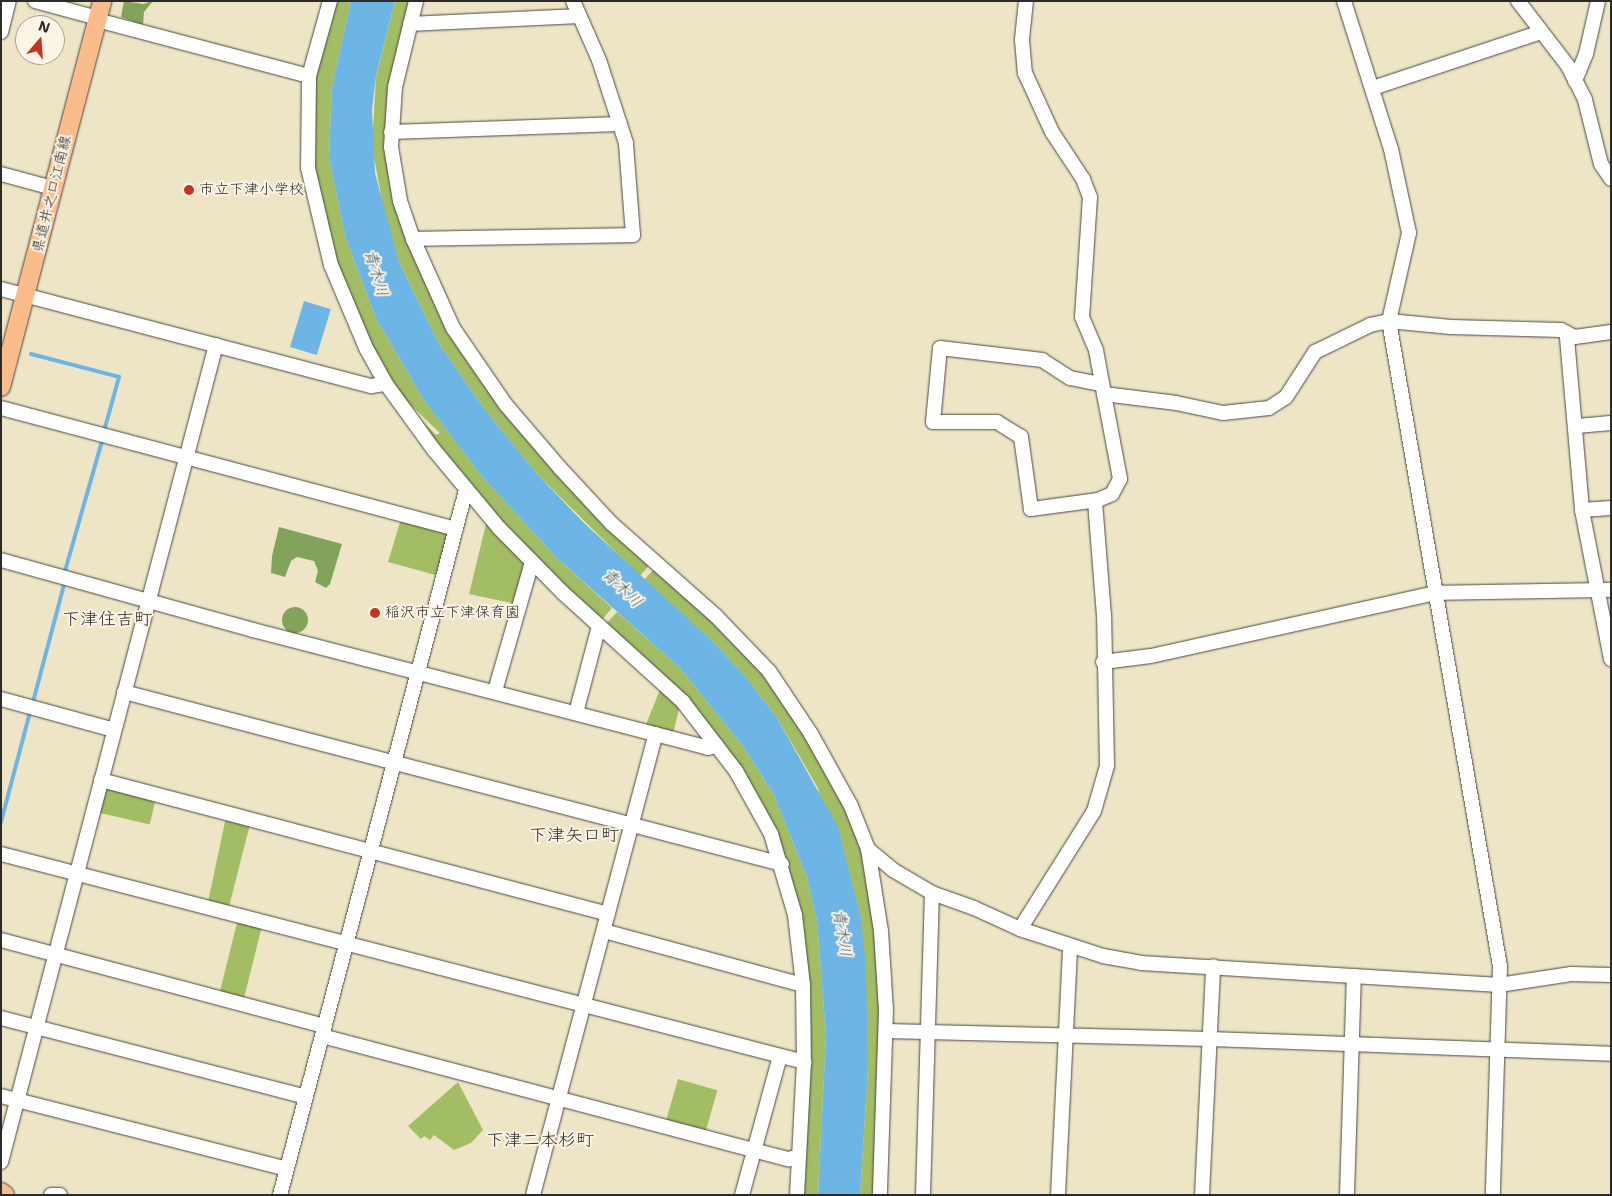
<!DOCTYPE html>
<meta charset="utf-8">
<style>
body{margin:0}
#map{position:relative;width:1612px;height:1196px;overflow:hidden;background:#eee5c6;font-family:"Shantell Sans","Klee One",sans-serif}
div>[style]{position:absolute}
.green>*{inset:0;background:#a3bd64;transform-origin:0 0}
.forest>*{inset:0;background:#82a45a}
.round{border-radius:50%}
.water>*{inset:0;background:#6db5e4;transform-origin:0 0}
.stream>*{height:4px;margin:-2px;padding:0 2px;transform-origin:2px;border-radius:2px;background:#6db5e4}
.roads{filter:drop-shadow(0 0 1px #484742) drop-shadow(0 0 1px #484742)}
.minor>*{height:14px;margin:-7px;padding:0 7px;transform-origin:7px;border-radius:7px;background:#fff}
.major>*{height:18px;margin:-9px;padding:0 9px;transform-origin:9px;border-radius:9px;background:#fabc8b}
.dots>*{width:14px;height:14px;translate:-50% -50%;box-sizing:border-box;border:2px solid #fcf5e5;border-radius:50%}
span{translate:-50% -50%;white-space:nowrap;text-align:center;line-height:1.15;-webkit-text-stroke:4px #fcf5e5;paint-order:stroke}
.poi-label{font-size:15px;color:#2b2b2b}
.left{translate:0 -50%;text-align:left}
.street-label{font-size:15px;color:#2b2b2b}
.water-label{font-size:16px;color:#425b6c;font-style:italic}
.quarter-label{font-size:18px;color:#2b2b2b}
.frame{position:absolute;inset:0;border:2px solid #2b2b2b;pointer-events:none}
.north{position:absolute;left:15px;top:15px;width:50px;height:50px;box-sizing:border-box;background:#fcf5e5;border:1px solid #a8a49b;border-radius:50%;rotate:18deg;font-size:14px;font-weight:700;line-height:20px;text-align:center;color:#2b2b2b}
.north::after{content:'';display:block;margin:auto;width:18px;height:22px;background:#c8321e;clip-path:polygon(50% 0,100% 100%,50% 72%,0 100%)}
</style>
<div id="map">
<div class="green">
<i style="clip-path:polygon(335px 1px,351px 1px,332px 87px,329px 157px,346px 239px,376px 318px,422px 397px,480px 474px,556px 557px,612px 608px,600px 622px,491px 514px,410px 409px,436px 435px,440px 433px,397px 392px,370px 346px,335px 263px,313px 169px,314px 79px)"></i>
<i style="clip-path:polygon(395px 1px,412px 1px,389px 91px,396px 202px,411px 252px,447px 328px,651px 563px,640px 576px,537px 474px,486px 411px,439px 344px,399px 262px,386px 222px,372px 146px,376px 77px)"></i>
<i style="clip-path:polygon(401px 519px,447px 532px,450px 536px,439px 576px,388px 562px)"></i>
<i style="clip-path:polygon(487px 520px,525px 561px,516px 604px,469px 594px)"></i>
<i style="clip-path:polygon(655px 568px,713px 620px,765px 675px,805px 731px,847px 809px,864px 850px,879px 945px,882px 1034px,874px 1195px,860px 1195px,868px 1069px,818px 788px,777px 718px,745px 676px,712px 641px,644px 580px)"></i>
<i style="clip-path:polygon(617px 612px,680px 668px,743px 746px,773px 793px,807px 877px,817px 921px,826px 1036px,818px 1195px,801px 1195px,800px 913px,739px 768px,605px 625px)"></i>
<i style="clip-path:polygon(661px 687px,680px 705px,673px 734px,645px 727px)"></i>
<i style="left:103px;top:787px;width:54px;height:26px;rotate:13deg"></i>
<i style="clip-path:polygon(226px 817px,250px 824px,229px 907px,208px 902px)"></i>
<i style="left:238px;top:919px;width:25px;height:77px;rotate:14deg"></i>
<i style="left:678px;top:1079px;width:41px;height:47px;rotate:16deg"></i>
<i style="clip-path:polygon(458px 1082px,483px 1130px,471px 1143px,454px 1150px,434px 1135px,430px 1140px,424px 1136px,421px 1139px,408px 1126px)"></i>
</div>
<div class="forest">
<i style="clip-path:polygon(124px 1px,143px 4px,153px 1px,144px 12px,143px 25px,121px 17px)"></i>
<i style="clip-path:polygon(279px 527px,342px 544px,330px 584px,326px 588px,315px 582px,318px 571px,314px 561px,297px 557px,291px 561px,285px 577px,271px 573px,272px 556px)"></i>
<i class="round" style="left:282px;top:607px;width:26px;height:26px"></i>
</div>
<div class="water">
<i style="clip-path:polygon(351px 1px,395px 1px,376px 76px,372px 110px,375px 173px,399px 262px,439px 344px,486px 411px,537px 474px,583px 522px,712px 641px,745px 676px,777px 718px,838px 827px,861px 918px,866px 968px,868px 1069px,860px 1195px,818px 1195px,826px 1036px,817px 921px,807px 877px,773px 793px,743px 746px,680px 668px,556px 557px,480px 474px,422px 397px,376px 318px,346px 239px,329px 157px,332px 87px)"></i>
<i style="left:304px;top:301px;width:28px;height:48px;rotate:17deg"></i>
</div>
<div class="stream">
<i style="left:31px;top:354px;width:91px;rotate:14.6deg"></i>
<i style="left:119px;top:377px;width:56px;rotate:105.5deg"></i>
<i style="left:65px;top:571px;width:135px;rotate:-74.1deg"></i>
<i style="left:33px;top:702px;width:125px;rotate:-75.2deg"></i>
<i style="left:1px;top:822px;width:114px;rotate:-75.2deg"></i>
</div>
<div class="roads">
<div class="minor">
<i style="left:35px;top:1px;width:65px;rotate:15.1deg"></i>
<i style="left:330px;top:1px;width:78px;rotate:105.6deg"></i>
<i style="left:309px;top:76px;width:92px;rotate:90.6deg"></i>
<i style="left:308px;top:168px;width:100px;rotate:76.7deg"></i>
<i style="left:331px;top:265px;width:90px;rotate:67.1deg"></i>
<i style="left:366px;top:348px;width:41px;rotate:60.9deg"></i>
<i style="left:386px;top:384px;width:82px;rotate:54deg"></i>
<i style="left:434px;top:450px;width:102px;rotate:50.2deg"></i>
<i style="left:499px;top:528px;width:91px;rotate:45.4deg"></i>
<i style="left:563px;top:593px;width:162px;rotate:42.2deg"></i>
<i style="left:683px;top:702px;width:87px;rotate:52.5deg"></i>
<i style="left:736px;top:771px;width:72px;rotate:60.9deg"></i>
<i style="left:771px;top:834px;width:84px;rotate:73.5deg"></i>
<i style="left:795px;top:915px;width:70px;rotate:83.5deg"></i>
<i style="left:803px;top:985px;width:77px;rotate:89.3deg"></i>
<i style="left:804px;top:1062px;width:133px;rotate:93deg"></i>
<i style="left:416px;top:1px;width:89px;rotate:103.7deg"></i>
<i style="left:395px;top:87px;width:60px;rotate:93.8deg"></i>
<i style="left:391px;top:147px;width:55px;rotate:80.5deg"></i>
<i style="left:400px;top:201px;width:40px;rotate:71.1deg"></i>
<i style="left:413px;top:239px;width:98px;rotate:65.8deg"></i>
<i style="left:453px;top:328px;width:93px;rotate:55.5deg"></i>
<i style="left:506px;top:405px;width:83px;rotate:49.4deg"></i>
<i style="left:560px;top:468px;width:76px;rotate:47.1deg"></i>
<i style="left:612px;top:524px;width:139px;rotate:41.5deg"></i>
<i style="left:716px;top:616px;width:76px;rotate:46.1deg"></i>
<i style="left:769px;top:671px;width:76px;rotate:56.3deg"></i>
<i style="left:811px;top:734px;width:82px;rotate:60.9deg"></i>
<i style="left:851px;top:806px;width:46px;rotate:68.4deg"></i>
<i style="left:868px;top:849px;width:83px;rotate:81deg"></i>
<i style="left:881px;top:931px;width:79px;rotate:86.4deg"></i>
<i style="left:886px;top:1010px;width:185px;rotate:91.9deg"></i>
<i style="left:1026px;top:1px;width:39px;rotate:96deg"></i>
<i style="left:1022px;top:40px;width:33px;rotate:85deg"></i>
<i style="left:1025px;top:73px;width:65px;rotate:65.4deg"></i>
<i style="left:1052px;top:132px;width:56px;rotate:56.6deg"></i>
<i style="left:1083px;top:179px;width:19px;rotate:69deg"></i>
<i style="left:1090px;top:197px;width:120px;rotate:93.8deg"></i>
<i style="left:1082px;top:317px;width:36px;rotate:67deg"></i>
<i style="left:1096px;top:350px;width:45px;rotate:79.7deg"></i>
<i style="left:1104px;top:394px;width:86px;rotate:79.3deg"></i>
<i style="left:1120px;top:479px;width:17px;rotate:118deg"></i>
<i style="left:1112px;top:494px;width:15px;rotate:157deg"></i>
<i style="left:1098px;top:500px;width:68px;rotate:172.3deg"></i>
<i style="left:1031px;top:509px;width:73px;rotate:-97.9deg"></i>
<i style="left:1021px;top:437px;width:28px;rotate:-148deg"></i>
<i style="left:997px;top:422px;width:64px;rotate:180deg"></i>
<i style="left:933px;top:422px;width:74px;rotate:-84.6deg"></i>
<i style="left:940px;top:348px;width:103px;rotate:6.7deg"></i>
<i style="left:1042px;top:360px;width:33px;rotate:33deg"></i>
<i style="left:1070px;top:378px;width:33px;rotate:11deg"></i>
<i style="left:1344px;top:1px;width:155px;rotate:72.4deg"></i>
<i style="left:1391px;top:149px;width:86px;rotate:77.9deg"></i>
<i style="left:1409px;top:233px;width:90px;rotate:102.8deg"></i>
<i style="left:1389px;top:321px;width:654px;rotate:80.24deg"></i>
<i style="left:1500px;top:966px;width:229px;rotate:91.8deg"></i>
<i style="left:1518px;top:1px;width:82px;rotate:52.4deg"></i>
<i style="left:1568px;top:66px;width:38px;rotate:63deg"></i>
<i style="left:1585px;top:100px;width:66px;rotate:76deg"></i>
<i style="left:1601px;top:164px;width:18px;rotate:56deg"></i>
<i style="left:97px;top:20px;width:219px;rotate:14.8deg"></i>
<i style="left:410px;top:24px;width:169px;rotate:-2.7deg"></i>
<i style="left:1px;top:32px;width:32px;rotate:-76deg"></i>
<i style="left:1575px;top:81px;width:29px;rotate:-68deg"></i>
<i style="left:1586px;top:54px;width:54px;rotate:-77.2deg"></i>
<i style="left:1373px;top:88px;width:177px;rotate:-18.4deg"></i>
<i style="left:391px;top:132px;width:229px;rotate:-2deg"></i>
<i style="left:1px;top:174px;width:54px;rotate:15.1deg"></i>
<i style="left:413px;top:239px;width:220px;rotate:-1deg"></i>
<i style="left:633px;top:235px;width:92px;rotate:-94.4deg"></i>
<i style="left:626px;top:143px;width:87px;rotate:-108deg"></i>
<i style="left:599px;top:60px;width:64px;rotate:-113.8deg"></i>
<i style="left:1px;top:289px;width:383px;rotate:14.7deg"></i>
<i style="left:371px;top:386px;width:15px;rotate:-8deg"></i>
<i style="left:1611px;top:332px;width:44px;rotate:172.2deg"></i>
<i style="left:1567px;top:338px;width:173px;rotate:85deg"></i>
<i style="left:1582px;top:510px;width:152px;rotate:79deg"></i>
<i style="left:1104px;top:394px;width:73px;rotate:7.1deg"></i>
<i style="left:1176px;top:403px;width:48px;rotate:12deg"></i>
<i style="left:1223px;top:413px;width:46px;rotate:-6.2deg"></i>
<i style="left:1269px;top:408px;width:20px;rotate:-33deg"></i>
<i style="left:1286px;top:397px;width:54px;rotate:-57.2deg"></i>
<i style="left:1315px;top:352px;width:61px;rotate:-26.1deg"></i>
<i style="left:1370px;top:325px;width:19px;rotate:-12deg"></i>
<i style="left:1389px;top:321px;width:62px;rotate:5.5deg"></i>
<i style="left:1451px;top:327px;width:110px;rotate:1.6deg"></i>
<i style="left:1561px;top:330px;width:15px;rotate:28deg"></i>
<i style="left:1px;top:408px;width:470px;rotate:14.9deg"></i>
<i style="left:1577px;top:426px;width:34px;rotate:-5deg"></i>
<i style="left:1582px;top:510px;width:29px;rotate:-4deg"></i>
<i style="left:1px;top:560px;width:262px;rotate:15.5deg"></i>
<i style="left:253px;top:630px;width:470px;rotate:14.5deg"></i>
<i style="left:708px;top:748px;width:9px;rotate:-18deg"></i>
<i style="left:1103px;top:662px;width:48px;rotate:-7.1deg"></i>
<i style="left:1151px;top:656px;width:292px;rotate:-12.5deg"></i>
<i style="left:1436px;top:593px;width:175px;rotate:-1deg"></i>
<i style="left:495px;top:691px;width:134px;rotate:-74deg"></i>
<i style="left:124px;top:692px;width:680px;rotate:14.65deg"></i>
<i style="left:1px;top:699px;width:117px;rotate:15.3deg"></i>
<i style="left:576px;top:713px;width:90px;rotate:-75.2deg"></i>
<i style="left:101px;top:780px;width:524px;rotate:14.8deg"></i>
<i style="left:868px;top:849px;width:33px;rotate:40deg"></i>
<i style="left:893px;top:870px;width:45px;rotate:30.5deg"></i>
<i style="left:932px;top:893px;width:45px;rotate:19.7deg"></i>
<i style="left:974px;top:908px;width:51px;rotate:24.5deg"></i>
<i style="left:1020px;top:929px;width:87px;rotate:18deg"></i>
<i style="left:1103px;top:956px;width:39px;rotate:10deg"></i>
<i style="left:1141px;top:963px;width:359px;rotate:3.5deg"></i>
<i style="left:1499px;top:985px;width:73px;rotate:-8.7deg"></i>
<i style="left:1571px;top:974px;width:40px;rotate:1.4deg"></i>
<i style="left:1px;top:854px;width:830px;rotate:14.52deg"></i>
<i style="left:1020px;top:929px;width:139px;rotate:-57.9deg"></i>
<i style="left:1094px;top:811px;width:47px;rotate:-73.9deg"></i>
<i style="left:1107px;top:766px;width:150px;rotate:-91.1deg"></i>
<i style="left:1104px;top:616px;width:115px;rotate:-94.5deg"></i>
<i style="left:604px;top:931px;width:206px;rotate:15.2deg"></i>
<i style="left:1px;top:940px;width:335px;rotate:14.9deg"></i>
<i style="left:1px;top:1018px;width:315px;rotate:14.5deg"></i>
<i style="left:886px;top:1031px;width:324px;rotate:1.4deg"></i>
<i style="left:1210px;top:1039px;width:401px;rotate:2.1deg"></i>
<i style="left:322px;top:1036px;width:483px;rotate:14.8deg"></i>
<i style="left:789px;top:1159px;width:10px;rotate:-17deg"></i>
<i style="left:1px;top:1096px;width:295px;rotate:14.3deg"></i>
<i style="left:1px;top:1162px;width:845px;rotate:-75.26deg"></i>
<i style="left:51px;top:1195px;width:9px"></i>
<i style="left:280px;top:1195px;width:729px;rotate:-75.22deg"></i>
<i style="left:533px;top:1195px;width:477px;rotate:-75.1deg"></i>
<i style="left:742px;top:1195px;width:144px;rotate:-74.7deg"></i>
<i style="left:923px;top:1195px;width:302px;rotate:-88.3deg"></i>
<i style="left:1058px;top:1195px;width:249px;rotate:-87.2deg"></i>
<i style="left:1202px;top:1195px;width:229px;rotate:-87.2deg"></i>
<i style="left:1347px;top:1195px;width:219px;rotate:-88.2deg"></i>
</div>
<div class="major">
<i style="left:1px;top:387px;width:399px;rotate:-75.3deg"></i>
<i style="left:1px;top:1192px;width:5px;rotate:37deg"></i>
</div>
</div>
<div class="dots">
<i style="left:189px;top:190px;background:#c8321e"></i>
<i style="left:375px;top:613px;background:#c8321e"></i>
</div>
<div class="poi-label">
<span class="left" style="left:199px;top:190px">市立下津小学校</span>
<span class="left" style="left:385px;top:613px">稲沢市立下津保育園</span>
</div>
<div class="street-label">
<span style="left:52px;top:194px;rotate:-76deg">県道井之口江南線</span>
</div>
<div class="water-label">
<span style="left:376px;top:273px;rotate:74deg">青木川</span>
<span style="left:622px;top:588px;rotate:44deg">青木川</span>
<span style="left:842px;top:933px;rotate:81deg">青木川</span>
</div>
<div class="quarter-label">
<span style="left:107px;top:619px">下津住吉町</span>
<span style="left:574px;top:835px">下津矢口町</span>
<span style="left:540px;top:1140px">下津二本杉町</span>
</div>
<div class="frame"></div>
<div class="north">N</div>
</div>
